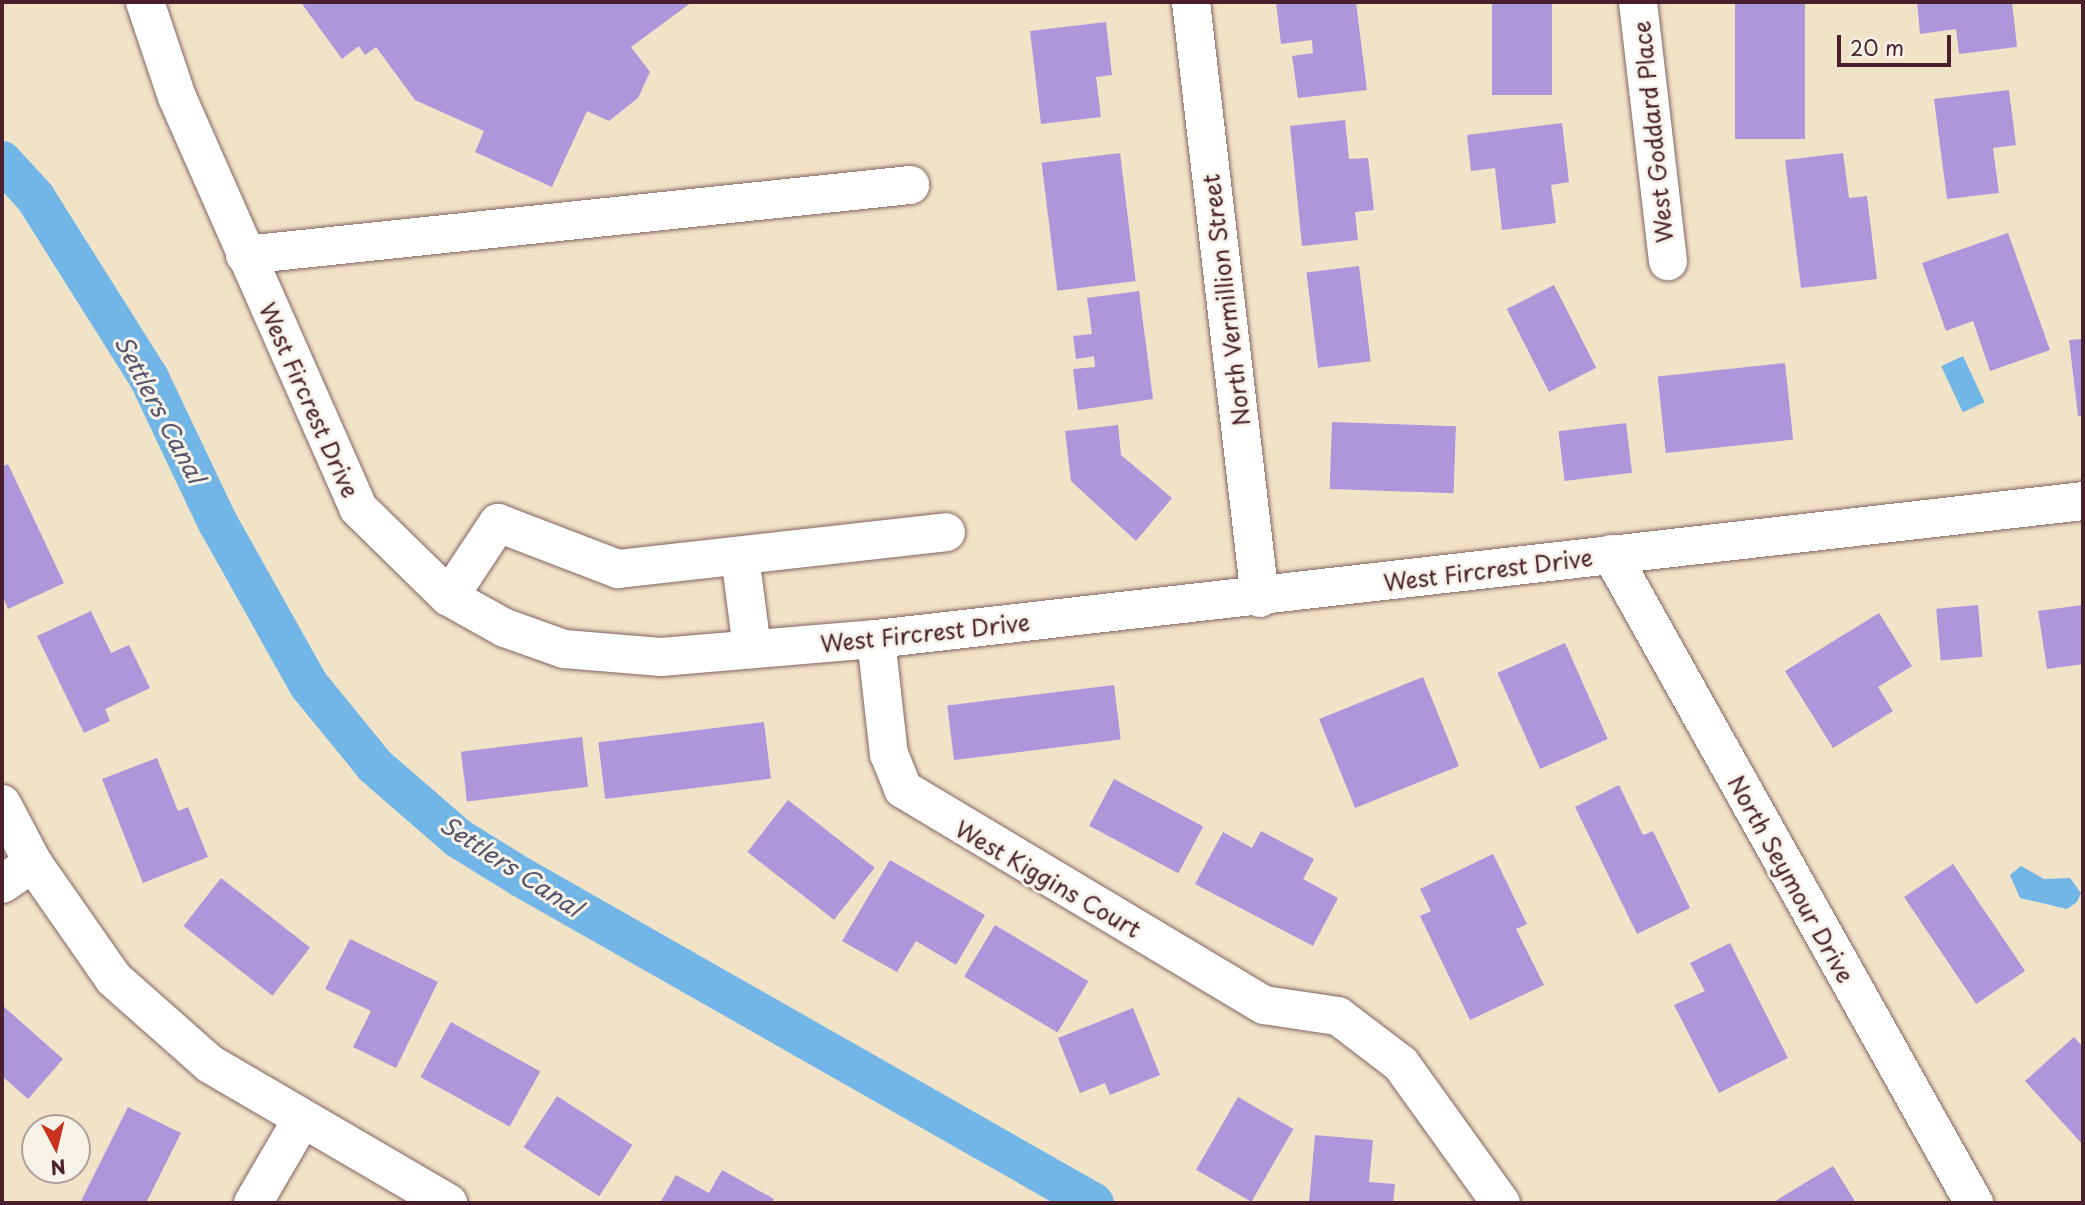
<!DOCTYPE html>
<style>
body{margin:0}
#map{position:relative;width:2085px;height:1205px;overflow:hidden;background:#f1e3c8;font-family:"Playpen Sans",sans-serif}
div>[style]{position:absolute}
.water>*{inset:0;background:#72b6e8;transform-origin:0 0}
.canal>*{height:40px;margin:-20px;padding:0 20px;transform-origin:20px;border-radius:20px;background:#72b6e8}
.building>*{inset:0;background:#ad97da;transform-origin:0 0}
.roads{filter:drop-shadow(0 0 2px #846462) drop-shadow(0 0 2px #846462)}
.minor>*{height:38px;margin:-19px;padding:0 19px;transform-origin:19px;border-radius:19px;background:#fff}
span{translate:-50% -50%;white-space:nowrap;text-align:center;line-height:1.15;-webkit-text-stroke:6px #f7f3e8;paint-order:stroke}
.street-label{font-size:23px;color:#4a1f2b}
.water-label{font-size:24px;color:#58546d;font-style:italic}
.frame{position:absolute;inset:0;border:4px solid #4a1f2b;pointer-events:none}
.north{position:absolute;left:21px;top:1114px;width:70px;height:70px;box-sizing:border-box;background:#f7f3e8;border:2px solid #b29e9c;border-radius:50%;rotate:173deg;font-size:19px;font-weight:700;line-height:28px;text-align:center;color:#4a1f2b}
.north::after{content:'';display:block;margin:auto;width:24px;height:32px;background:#c8321e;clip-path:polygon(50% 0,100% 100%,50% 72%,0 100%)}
.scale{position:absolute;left:1837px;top:35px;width:114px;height:32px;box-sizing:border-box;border:4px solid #4a1f2b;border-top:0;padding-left:9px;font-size:21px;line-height:24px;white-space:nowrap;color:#4a1f2b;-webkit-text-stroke:5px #f7f3e8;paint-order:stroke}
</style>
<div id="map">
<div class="water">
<i style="left:1963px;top:356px;width:51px;height:24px;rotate:65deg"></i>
<i style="clip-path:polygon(2021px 866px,2044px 879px,2070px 878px,2081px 893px,2077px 902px,2067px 909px,2020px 898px,2010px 875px)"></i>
</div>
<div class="canal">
<i style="left:2px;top:161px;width:49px;rotate:47.5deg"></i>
<i style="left:35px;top:197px;width:214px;rotate:57.8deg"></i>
<i style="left:149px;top:378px;width:161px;rotate:64.6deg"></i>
<i style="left:218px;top:523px;width:186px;rotate:60.7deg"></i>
<i style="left:309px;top:685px;width:104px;rotate:50.8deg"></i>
<i style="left:375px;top:766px;width:110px;rotate:40.9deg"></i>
<i style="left:458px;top:838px;width:74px;rotate:31.8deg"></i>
<i style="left:521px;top:877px;width:659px;rotate:29.64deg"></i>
</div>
<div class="building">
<i style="clip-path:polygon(692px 2px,631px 47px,650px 72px,638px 98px,609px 121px,587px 111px,552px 187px,475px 152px,484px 131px,415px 100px,376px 47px,365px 55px,359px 46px,342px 59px,302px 4px)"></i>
<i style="clip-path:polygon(1276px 2px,1356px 2px,1367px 90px,1298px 98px,1292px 56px,1313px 53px,1312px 40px,1281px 44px)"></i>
<i style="left:1492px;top:2px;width:60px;height:93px"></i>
<i style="left:1735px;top:2px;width:70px;height:137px"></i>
<i style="clip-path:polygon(1917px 2px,2012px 2px,2017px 47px,1959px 54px,1956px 29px,1920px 34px)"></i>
<i style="clip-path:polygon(1106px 22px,1112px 75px,1096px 77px,1101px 117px,1041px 124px,1030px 31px)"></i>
<i style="clip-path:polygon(2009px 90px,2016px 145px,1993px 148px,1999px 193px,1947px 199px,1934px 99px)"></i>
<i style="clip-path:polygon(1345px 120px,1349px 159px,1368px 158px,1374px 210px,1355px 212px,1358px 240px,1302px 246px,1290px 126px)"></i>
<i style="clip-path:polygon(1562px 123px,1569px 182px,1551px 185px,1556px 223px,1502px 230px,1495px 168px,1471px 171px,1467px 135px)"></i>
<i style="left:1120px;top:153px;width:129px;height:79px;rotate:83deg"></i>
<i style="clip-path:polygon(1843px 153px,1849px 198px,1867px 196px,1877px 279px,1801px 288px,1785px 160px)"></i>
<i style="clip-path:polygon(2008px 233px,2050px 350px,1990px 371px,1973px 321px,1946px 331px,1922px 263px)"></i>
<i style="left:1359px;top:266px;width:96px;height:53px;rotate:83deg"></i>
<i style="left:1554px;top:285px;width:93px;height:53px;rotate:63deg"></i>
<i style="clip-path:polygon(1139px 291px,1153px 399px,1078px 410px,1073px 369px,1095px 367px,1094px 356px,1076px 359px,1073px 336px,1092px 334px,1087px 298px)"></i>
<i style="clip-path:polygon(2083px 339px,2083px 416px,2078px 416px,2069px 340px)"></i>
<i style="left:1785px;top:363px;width:77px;height:128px;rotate:84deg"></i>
<i style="left:1332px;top:422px;width:124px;height:67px;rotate:2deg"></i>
<i style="left:1626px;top:423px;width:50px;height:68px;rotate:83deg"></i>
<i style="clip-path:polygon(1118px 425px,1121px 455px,1172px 498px,1136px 541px,1071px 481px,1065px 431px)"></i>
<i style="clip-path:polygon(8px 464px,64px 583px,8px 609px,2px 595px,2px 467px)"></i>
<i style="left:1978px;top:605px;width:52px;height:42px;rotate:85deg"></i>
<i style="clip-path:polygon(2083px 605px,2083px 664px,2047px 669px,2038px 611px)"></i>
<i style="clip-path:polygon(91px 611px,111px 653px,129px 645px,150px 688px,105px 709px,110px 721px,84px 733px,37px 636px)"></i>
<i style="clip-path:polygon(1879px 613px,1912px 666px,1878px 687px,1893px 711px,1833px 748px,1785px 671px)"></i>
<i style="left:1565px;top:643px;width:105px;height:74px;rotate:66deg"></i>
<i style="left:1423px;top:677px;width:96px;height:112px;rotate:68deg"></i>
<i style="left:1114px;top:685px;width:55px;height:168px;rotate:83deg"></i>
<i style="left:764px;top:722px;width:57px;height:167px;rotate:83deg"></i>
<i style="left:582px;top:737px;width:50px;height:122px;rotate:83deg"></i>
<i style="clip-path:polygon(157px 758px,178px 811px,188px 807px,208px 857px,143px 883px,102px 779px)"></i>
<i style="left:1114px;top:779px;width:101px;height:53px;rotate:28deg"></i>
<i style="clip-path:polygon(1619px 785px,1643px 835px,1653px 831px,1690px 908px,1637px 934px,1575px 807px)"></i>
<i style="left:788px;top:800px;width:110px;height:66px;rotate:38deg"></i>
<i style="clip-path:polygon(1261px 831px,1314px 859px,1303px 879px,1338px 898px,1313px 946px,1195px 884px,1223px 832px,1252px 848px)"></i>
<i style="clip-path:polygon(1493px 854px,1527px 924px,1516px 929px,1544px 985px,1470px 1020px,1420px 916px,1431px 911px,1420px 889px)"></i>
<i style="clip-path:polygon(890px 860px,985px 915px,956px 965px,916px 941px,897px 972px,842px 941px)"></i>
<i style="left:1953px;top:864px;width:129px;height:59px;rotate:56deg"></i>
<i style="left:221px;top:878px;width:113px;height:61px;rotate:38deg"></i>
<i style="left:995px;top:925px;width:109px;height:60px;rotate:31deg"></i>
<i style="clip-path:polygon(350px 939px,438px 982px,396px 1068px,353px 1047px,371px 1011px,325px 989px)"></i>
<i style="clip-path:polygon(1730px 943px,1788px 1058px,1719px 1093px,1674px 1005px,1705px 991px,1690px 963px)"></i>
<i style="clip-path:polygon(2px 1005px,63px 1059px,28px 1099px,2px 1076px)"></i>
<i style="clip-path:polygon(1133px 1008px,1160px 1075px,1110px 1095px,1105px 1083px,1080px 1093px,1058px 1038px)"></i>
<i style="left:451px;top:1022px;width:102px;height:63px;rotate:29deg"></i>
<i style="clip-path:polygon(2074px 1037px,2083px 1047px,2083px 1145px,2025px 1081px)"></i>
<i style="left:557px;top:1096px;width:90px;height:61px;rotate:33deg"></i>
<i style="left:1238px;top:1097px;width:64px;height:84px;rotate:30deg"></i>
<i style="clip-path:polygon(128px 1107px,181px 1133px,146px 1203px,80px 1203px)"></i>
<i style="clip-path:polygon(1315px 1135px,1373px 1140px,1369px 1182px,1395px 1184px,1393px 1203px,1309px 1203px)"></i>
<i style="clip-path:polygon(1833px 1166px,1856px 1203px,1772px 1203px)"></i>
<i style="clip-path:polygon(722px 1170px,774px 1199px,772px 1203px,660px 1203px,676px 1175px,709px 1193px)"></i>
</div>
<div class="roads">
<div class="minor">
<i style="left:145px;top:2px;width:100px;rotate:71.4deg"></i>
<i style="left:177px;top:97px;width:449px;rotate:66.2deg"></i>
<i style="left:358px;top:508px;width:127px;rotate:44.4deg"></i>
<i style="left:449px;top:597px;width:64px;rotate:29deg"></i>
<i style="left:505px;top:628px;width:63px;rotate:19.6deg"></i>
<i style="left:564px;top:649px;width:97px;rotate:4.7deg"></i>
<i style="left:661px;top:657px;width:216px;rotate:-4.8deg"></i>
<i style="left:876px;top:639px;width:1215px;rotate:-6.52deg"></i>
<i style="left:1191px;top:2px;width:600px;rotate:83.4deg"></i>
<i style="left:1638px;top:2px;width:261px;rotate:83.4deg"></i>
<i style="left:245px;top:255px;width:669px;rotate:-6.01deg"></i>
<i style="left:1611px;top:554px;width:744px;rotate:60.78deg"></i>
<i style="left:740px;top:556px;width:94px;rotate:82.6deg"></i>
<i style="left:449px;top:597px;width:89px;rotate:-56.5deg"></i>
<i style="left:498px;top:523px;width:129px;rotate:21deg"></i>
<i style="left:618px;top:569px;width:330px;rotate:-6.4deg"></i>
<i style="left:876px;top:639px;width:116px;rotate:83.6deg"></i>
<i style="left:889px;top:754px;width:38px;rotate:68deg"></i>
<i style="left:903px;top:789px;width:421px;rotate:30.9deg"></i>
<i style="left:1264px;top:1005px;width:75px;rotate:8.5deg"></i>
<i style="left:1338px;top:1016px;width:79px;rotate:37.3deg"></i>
<i style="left:1401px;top:1064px;width:171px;rotate:54.3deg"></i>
<i style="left:2px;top:804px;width:67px;rotate:62.3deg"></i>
<i style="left:33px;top:863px;width:141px;rotate:55.1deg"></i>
<i style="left:114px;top:979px;width:128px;rotate:41.5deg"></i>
<i style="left:210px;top:1064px;width:276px;rotate:30.3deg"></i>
<i style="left:2px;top:884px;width:37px;rotate:-34deg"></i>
<i style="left:253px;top:1203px;width:97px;rotate:-59.7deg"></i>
</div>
</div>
<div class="street-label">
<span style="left:1653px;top:132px;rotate:-96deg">West Goddard Place</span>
<span style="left:1226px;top:300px;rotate:-97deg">North Vermillion Street</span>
<span style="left:309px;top:400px;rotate:66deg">West Fircrest Drive</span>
<span style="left:1488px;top:570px;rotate:-7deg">West Fircrest Drive</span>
<span style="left:925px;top:633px;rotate:-6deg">West Fircrest Drive</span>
<span style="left:1048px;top:879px;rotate:30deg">West Kiggins Court</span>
<span style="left:1791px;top:879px;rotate:61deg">North Seymour Drive</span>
</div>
<div class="water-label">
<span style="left:160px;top:409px;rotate:62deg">Settlers Canal</span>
<span style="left:511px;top:866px;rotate:33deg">Settlers Canal</span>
</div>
<div class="frame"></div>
<div class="north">N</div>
<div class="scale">20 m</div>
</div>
